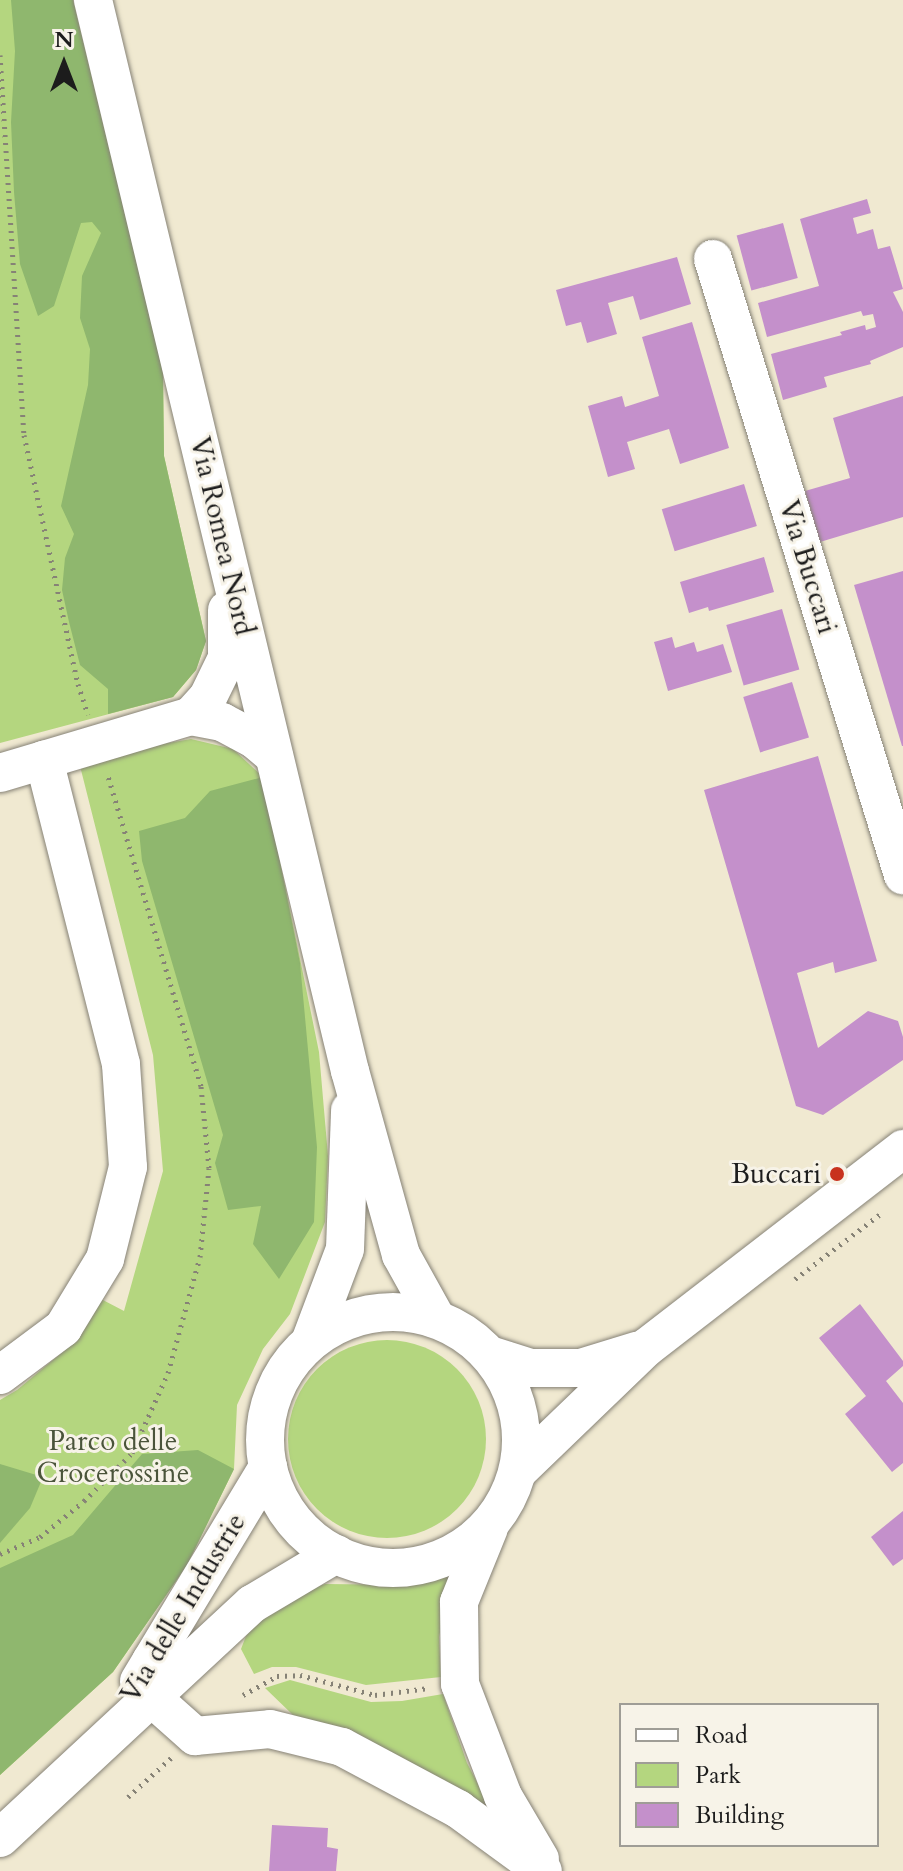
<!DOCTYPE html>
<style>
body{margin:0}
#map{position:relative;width:903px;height:1871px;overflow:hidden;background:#f0e9d1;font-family:Cardo,serif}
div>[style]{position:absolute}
.green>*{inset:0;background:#b4d67f}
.round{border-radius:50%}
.forest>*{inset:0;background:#8fb76e}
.building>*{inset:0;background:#c490cb;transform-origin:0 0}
.path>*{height:5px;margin-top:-2.5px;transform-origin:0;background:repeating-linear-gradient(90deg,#868276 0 2px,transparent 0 8px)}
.roads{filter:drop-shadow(0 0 2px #868276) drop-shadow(0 0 2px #868276)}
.minor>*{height:38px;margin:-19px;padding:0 19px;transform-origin:19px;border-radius:19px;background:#fff}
.minor>.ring{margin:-19px;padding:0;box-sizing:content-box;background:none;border:38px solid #fff;border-radius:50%}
.dots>*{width:22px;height:22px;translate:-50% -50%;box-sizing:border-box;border:4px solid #f7f3e8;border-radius:50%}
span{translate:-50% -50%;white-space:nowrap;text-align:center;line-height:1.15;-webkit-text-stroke:6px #f7f3e8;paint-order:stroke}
.street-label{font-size:28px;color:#1c1c1c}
.poi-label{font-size:28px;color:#1c1c1c}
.right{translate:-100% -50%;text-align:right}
.park-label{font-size:28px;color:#4a543a}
.legend{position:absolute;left:619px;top:1703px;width:260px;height:144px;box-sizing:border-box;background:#f7f3e8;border:2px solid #9f9d96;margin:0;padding:10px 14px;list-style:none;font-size:24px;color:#1c1c1c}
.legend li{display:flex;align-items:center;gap:16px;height:40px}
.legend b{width:40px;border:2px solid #9f9d96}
.north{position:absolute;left:24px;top:24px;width:80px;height:80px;-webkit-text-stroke:6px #f7f3e8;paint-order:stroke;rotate:0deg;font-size:22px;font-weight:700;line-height:32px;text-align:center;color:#1c1c1c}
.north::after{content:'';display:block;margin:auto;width:28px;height:36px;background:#1c1c1c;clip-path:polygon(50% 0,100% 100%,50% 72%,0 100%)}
</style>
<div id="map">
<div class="green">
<i style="clip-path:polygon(0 0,73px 0,163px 372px,164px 456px,206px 641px,196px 670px,173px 697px,0 743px)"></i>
<i style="clip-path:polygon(191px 739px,233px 749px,263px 777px,319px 1052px,328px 1156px,325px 1222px,290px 1314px,263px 1349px,237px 1405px,234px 1469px,187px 1565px,113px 1672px,0 1775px,0 1400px,17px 1390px,71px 1345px,101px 1299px,124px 1311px,163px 1171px,153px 1055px,80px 766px,139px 748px)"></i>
<i class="round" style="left:288px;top:1340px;width:198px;height:198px"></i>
<i style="clip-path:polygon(452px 1572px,439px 1637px,441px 1677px,366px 1685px,296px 1667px,272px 1667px,254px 1674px,241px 1649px,246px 1636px,263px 1616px,286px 1597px,325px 1584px,413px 1585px)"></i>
<i style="clip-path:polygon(290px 1680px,371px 1702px,402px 1701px,443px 1694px,467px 1763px,501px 1828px,294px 1716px,265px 1688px)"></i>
</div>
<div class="forest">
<i style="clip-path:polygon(11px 0,73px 0,163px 372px,164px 456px,206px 641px,196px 670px,173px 697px,108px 714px,108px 689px,80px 665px,69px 622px,62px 590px,65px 558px,74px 534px,61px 506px,88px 385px,90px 349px,80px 318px,82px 276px,101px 233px,92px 222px,81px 223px,54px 306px,38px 316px,20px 264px,14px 192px,11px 122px,15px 51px)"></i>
<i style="clip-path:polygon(263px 777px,300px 963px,317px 1147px,314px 1222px,279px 1279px,253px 1244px,261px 1206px,228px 1210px,215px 1163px,223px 1135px,142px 861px,139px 831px,185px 818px,210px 791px)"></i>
<i style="clip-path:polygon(198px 1450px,234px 1469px,187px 1565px,113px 1672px,0 1775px,0 1568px,73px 1535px,142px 1454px)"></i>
<i style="clip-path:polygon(0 1464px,43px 1477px,30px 1508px,0 1543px)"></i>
</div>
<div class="building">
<i style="clip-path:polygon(867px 199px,871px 213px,853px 218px,857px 234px,873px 229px,878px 249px,890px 246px,903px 289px,893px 292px,903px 312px,903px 347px,870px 361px,871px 364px,824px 377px,827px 387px,783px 400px,771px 354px,842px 335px,840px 332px,865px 325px,866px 330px,876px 327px,873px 314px,863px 316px,861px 311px,767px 337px,758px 303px,819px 286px,800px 219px)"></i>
<i style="left:783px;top:223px;width:57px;height:48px;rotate:75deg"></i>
<i style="clip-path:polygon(677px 257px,691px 304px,640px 320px,633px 296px,608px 303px,617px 334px,587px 343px,581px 322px,566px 326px,556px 290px)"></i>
<i style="clip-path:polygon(692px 322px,729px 448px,680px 464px,669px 429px,627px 442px,635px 469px,608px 477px,588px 406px,622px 396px,625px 407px,659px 396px,642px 337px)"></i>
<i style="clip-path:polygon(903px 396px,903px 517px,820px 542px,805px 491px,850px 478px,833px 418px)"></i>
<i style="left:744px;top:484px;width:44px;height:86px;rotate:73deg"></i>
<i style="clip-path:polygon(764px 557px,774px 592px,709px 611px,708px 607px,689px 613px,680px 582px)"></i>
<i style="clip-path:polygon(903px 571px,903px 746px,902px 746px,854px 585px)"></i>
<i style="left:782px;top:609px;width:63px;height:58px;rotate:74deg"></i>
<i style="clip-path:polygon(672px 637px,675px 648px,694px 642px,697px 652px,723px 644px,732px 672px,668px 691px,654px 642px)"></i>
<i style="left:792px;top:682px;width:58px;height:51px;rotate:73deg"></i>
<i style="clip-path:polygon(818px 756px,877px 961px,835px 973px,833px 962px,797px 973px,818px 1048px,868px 1011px,898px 1021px,903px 1037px,903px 1060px,823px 1115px,796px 1106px,704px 790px)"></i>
<i style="clip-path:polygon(860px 1304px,903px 1361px,903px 1366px,886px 1381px,903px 1403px,903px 1463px,892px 1472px,845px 1414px,866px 1396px,819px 1338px)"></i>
<i style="clip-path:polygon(903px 1511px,903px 1559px,893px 1566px,871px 1537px)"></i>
<i style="clip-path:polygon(272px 1825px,328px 1828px,327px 1847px,338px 1849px,336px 1871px,269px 1871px)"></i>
</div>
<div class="path">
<i style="left:0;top:55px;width:381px;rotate:86.4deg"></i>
<i style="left:24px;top:435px;width:255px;rotate:77.8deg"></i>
<i style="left:78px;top:684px;width:32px;rotate:72deg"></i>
<i style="left:795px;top:1279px;width:111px;rotate:-37.3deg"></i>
<i style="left:0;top:1554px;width:43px;rotate:-23deg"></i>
<i style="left:40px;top:1537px;width:57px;rotate:-39.3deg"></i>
<i style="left:84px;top:1501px;width:68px;rotate:-45deg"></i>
<i style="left:132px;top:1453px;width:88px;rotate:-65.8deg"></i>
<i style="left:168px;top:1373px;width:120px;rotate:-74.6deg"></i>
<i style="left:200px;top:1257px;width:89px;rotate:-84.2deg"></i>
<i style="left:209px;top:1168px;width:82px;rotate:-95.6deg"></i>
<i style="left:201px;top:1086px;width:327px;rotate:-106.7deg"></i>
<i style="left:243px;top:1695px;width:39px;rotate:-29deg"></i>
<i style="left:277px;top:1676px;width:23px;rotate:-2deg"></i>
<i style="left:300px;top:1675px;width:78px;rotate:14.9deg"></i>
<i style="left:375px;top:1695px;width:54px;rotate:-7.4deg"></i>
<i style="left:128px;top:1797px;width:59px;rotate:-42.3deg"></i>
</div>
<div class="roads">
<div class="minor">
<i style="left:93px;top:0;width:1101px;rotate:76.51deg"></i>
<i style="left:350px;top:1071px;width:191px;rotate:74.5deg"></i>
<i style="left:401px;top:1255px;width:72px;rotate:60.9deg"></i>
<i style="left:713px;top:259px;width:645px;rotate:72.86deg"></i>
<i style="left:191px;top:716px;width:25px;rotate:-48deg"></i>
<i style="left:208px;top:697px;width:43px;rotate:-64deg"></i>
<i style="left:227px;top:658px;width:48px;rotate:-90deg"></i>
<i style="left:0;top:773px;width:199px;rotate:-16.6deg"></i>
<i style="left:191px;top:716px;width:32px;rotate:11deg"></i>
<i style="left:222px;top:722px;width:36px;rotate:28deg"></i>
<i style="left:254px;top:739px;width:26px;rotate:40deg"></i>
<i class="ring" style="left:265px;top:1312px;width:218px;height:218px"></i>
<i style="left:310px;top:1342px;width:99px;rotate:-69.4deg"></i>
<i style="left:345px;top:1249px;width:139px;rotate:-87.9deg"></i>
<i style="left:490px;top:1355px;width:43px;rotate:17.6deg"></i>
<i style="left:531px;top:1368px;width:50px"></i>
<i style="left:581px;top:1368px;width:58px;rotate:-17.2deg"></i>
<i style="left:0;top:1375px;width:79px;rotate:-36.7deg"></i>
<i style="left:63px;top:1328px;width:81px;rotate:-58.7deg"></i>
<i style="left:105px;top:1259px;width:95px;rotate:-76deg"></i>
<i style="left:128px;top:1167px;width:103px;rotate:-93.9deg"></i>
<i style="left:121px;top:1064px;width:314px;rotate:-104.2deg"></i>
<i style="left:518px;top:1471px;width:179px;rotate:-43.9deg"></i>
<i style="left:647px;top:1347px;width:324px;rotate:-37.7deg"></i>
<i style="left:489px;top:1528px;width:80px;rotate:112.1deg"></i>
<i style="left:459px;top:1602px;width:82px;rotate:89.3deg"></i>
<i style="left:460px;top:1684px;width:120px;rotate:69deg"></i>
<i style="left:503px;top:1796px;width:73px;rotate:59.6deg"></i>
<i style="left:151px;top:1661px;width:36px;rotate:90deg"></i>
<i style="left:151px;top:1697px;width:59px;rotate:41.6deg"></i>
<i style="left:195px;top:1736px;width:75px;rotate:-5.3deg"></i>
<i style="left:270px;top:1729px;width:74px;rotate:14deg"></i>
<i style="left:342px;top:1747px;width:132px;rotate:28.1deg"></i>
<i style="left:458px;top:1809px;width:105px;rotate:36.1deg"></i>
<i style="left:139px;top:1681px;width:250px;rotate:-58.9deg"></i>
<i style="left:0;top:1838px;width:344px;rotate:-42.9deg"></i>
<i style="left:252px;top:1604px;width:98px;rotate:-30.8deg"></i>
</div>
</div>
<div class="dots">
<i style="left:837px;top:1174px;background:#c8321e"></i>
</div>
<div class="street-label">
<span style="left:222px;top:536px;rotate:77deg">Via Romea Nord</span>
<span style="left:808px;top:567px;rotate:73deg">Via Buccari</span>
<span style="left:183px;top:1608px;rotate:-59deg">Via delle Industrie</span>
</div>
<div class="poi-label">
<span class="right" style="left:821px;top:1174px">Buccari</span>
</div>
<div class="park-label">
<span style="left:113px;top:1457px">Parco delle<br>Crocerossine</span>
</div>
<ul class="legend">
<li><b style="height:10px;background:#fff"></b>Road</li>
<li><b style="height:22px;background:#b4d67f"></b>Park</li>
<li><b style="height:22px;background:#c490cb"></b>Building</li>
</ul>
<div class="north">N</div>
</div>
